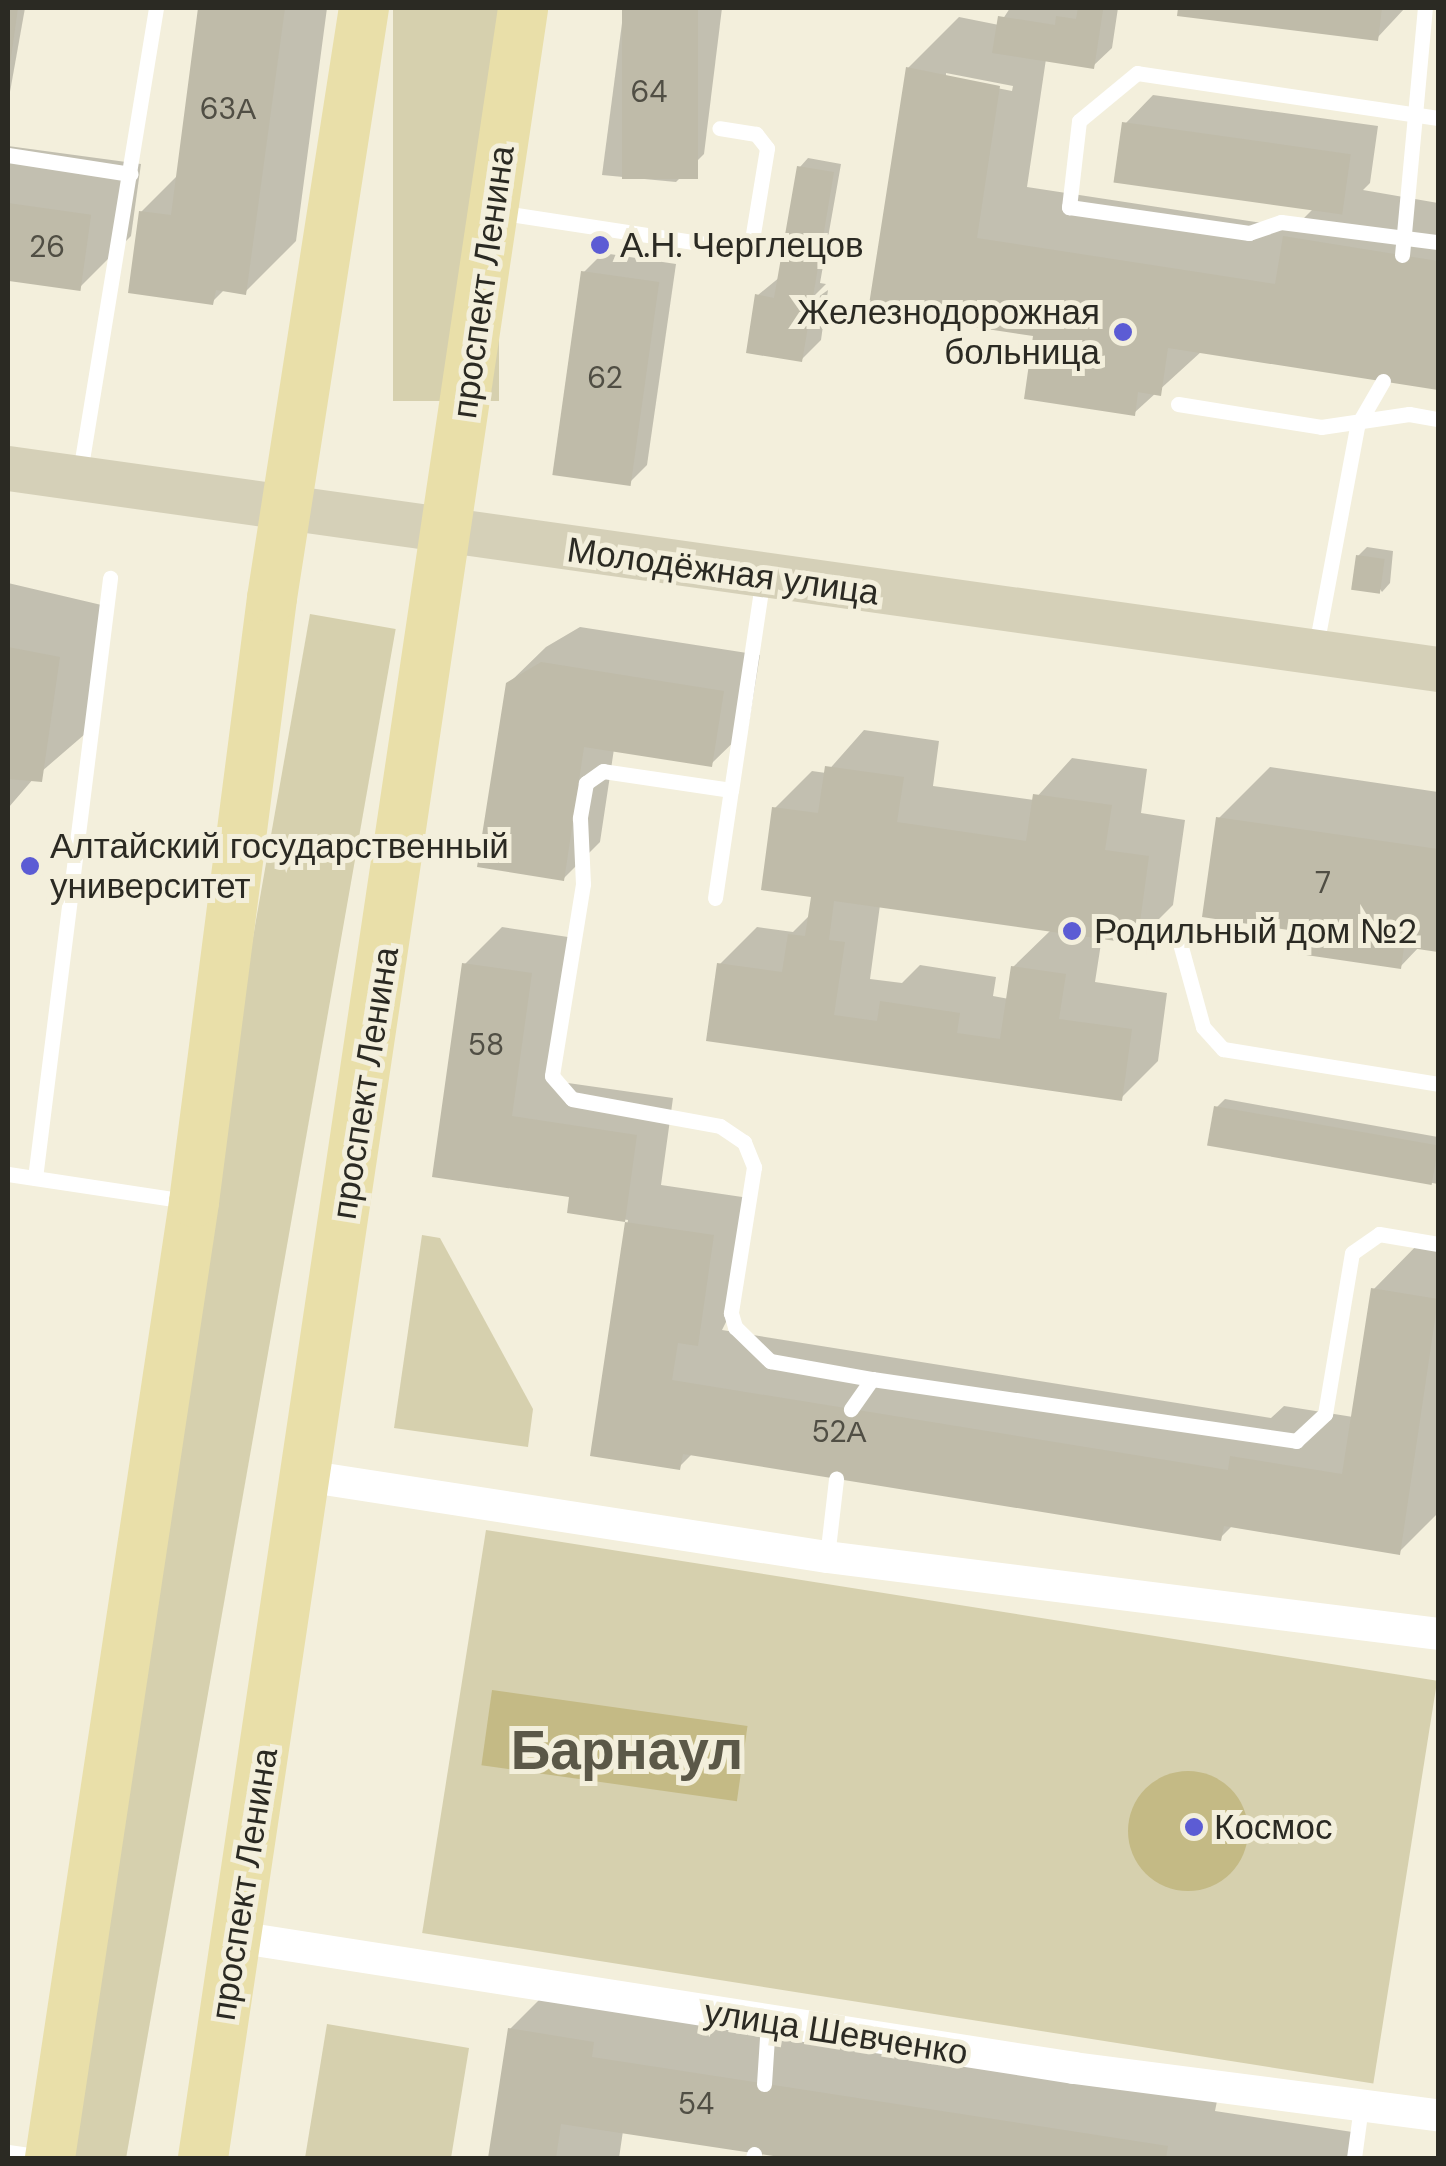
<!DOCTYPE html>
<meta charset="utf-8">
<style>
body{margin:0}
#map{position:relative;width:1446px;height:2166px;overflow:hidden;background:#f3efdc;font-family:"DM Sans",sans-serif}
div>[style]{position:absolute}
.green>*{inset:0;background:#d6d0ae;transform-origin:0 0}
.water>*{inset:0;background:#c4ba85;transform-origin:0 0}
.round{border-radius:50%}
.shadow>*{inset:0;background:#0003}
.building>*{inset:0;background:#bfbba9;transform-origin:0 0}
.lane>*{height:15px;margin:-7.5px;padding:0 7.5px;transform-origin:7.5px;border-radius:7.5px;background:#fff}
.street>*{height:32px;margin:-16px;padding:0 16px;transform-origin:16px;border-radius:16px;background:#fff}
.secondary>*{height:45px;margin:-22.5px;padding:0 22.5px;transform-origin:22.5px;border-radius:22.5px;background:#d5d0b8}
.primary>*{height:50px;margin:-25px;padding:0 25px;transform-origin:25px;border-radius:25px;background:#e9dfa9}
.dots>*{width:28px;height:28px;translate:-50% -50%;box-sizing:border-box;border:5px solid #f3efdc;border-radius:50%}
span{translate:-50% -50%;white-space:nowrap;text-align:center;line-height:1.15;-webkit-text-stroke:10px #f3efdc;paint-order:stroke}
.number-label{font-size:30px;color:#504e44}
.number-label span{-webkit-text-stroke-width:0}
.poi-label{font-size:35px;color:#2b2a23}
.left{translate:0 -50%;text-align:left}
.right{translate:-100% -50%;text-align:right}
.street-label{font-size:35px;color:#2b2a23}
.town-label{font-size:55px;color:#5b5848;font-weight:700}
.frame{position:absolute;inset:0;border:10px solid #2b2a23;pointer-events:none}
</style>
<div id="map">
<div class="green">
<i style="left:393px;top:8px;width:106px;height:393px"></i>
<i style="left:310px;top:614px;width:87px;height:1561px;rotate:10deg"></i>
<i style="clip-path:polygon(422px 1235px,440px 1238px,533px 1409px,528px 1447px,394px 1428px)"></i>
<i style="left:486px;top:1530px;width:963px;height:408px;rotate:9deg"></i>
<i style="clip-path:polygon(327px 2024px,469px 2048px,451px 2158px,305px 2158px)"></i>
</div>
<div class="water">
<i style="left:492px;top:1690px;width:258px;height:76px;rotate:8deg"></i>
<i class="round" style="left:1128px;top:1771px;width:120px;height:120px"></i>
</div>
<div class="shadow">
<i style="clip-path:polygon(8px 8px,25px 8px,8px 103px)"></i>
<i style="clip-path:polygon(200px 8px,327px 8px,296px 241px,245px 292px,225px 289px,212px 302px,141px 212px,179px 174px)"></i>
<i style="clip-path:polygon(624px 8px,722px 8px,704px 154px,676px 182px,602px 175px)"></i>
<i style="clip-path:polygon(evenodd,1010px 8px,1118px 8px,1112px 48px,1093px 66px,1046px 59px,1027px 187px,1294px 228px,1315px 207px,1125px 124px,1153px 95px,1378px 126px,1370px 183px,1363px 190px,1438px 203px,1438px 388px,1202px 351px,1134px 413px,1036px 334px,871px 309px,908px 68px,959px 17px,999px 25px,1010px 8px,946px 73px,1013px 86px,1012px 91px,946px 78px,946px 73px)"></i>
<i style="clip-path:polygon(1180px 8px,1405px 8px,1377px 38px,1179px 14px)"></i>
<i style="clip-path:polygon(8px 146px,141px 164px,131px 236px,80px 287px,8px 277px)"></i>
<i style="clip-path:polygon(808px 158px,841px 164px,820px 283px,826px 284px,800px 310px,828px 290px,821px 340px,802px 359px,758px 295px,780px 277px,800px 167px)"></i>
<i style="clip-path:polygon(603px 253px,676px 264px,647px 465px,628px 484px,584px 272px)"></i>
<i style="clip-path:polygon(1367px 547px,1393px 551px,1390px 583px,1382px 592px,1358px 556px)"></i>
<i style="clip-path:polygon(8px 583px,110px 607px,92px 728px,34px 778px,9px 807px,8px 821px)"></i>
<i style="clip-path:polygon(580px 627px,760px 655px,748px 728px,711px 764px,614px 749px,600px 842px,563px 879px,508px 684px,546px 647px)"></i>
<i style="clip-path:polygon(evenodd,864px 730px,939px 741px,933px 786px,1034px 800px,1072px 758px,1147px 769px,1141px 813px,1185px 820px,1173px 905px,1136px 942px,1102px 937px,1095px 982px,1167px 993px,1158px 1061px,1121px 1098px,709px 1039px,720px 964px,757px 927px,793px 932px,811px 914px,814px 895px,775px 808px,812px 771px,826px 773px,864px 730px,880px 905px,1051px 930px,1013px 967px,1009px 999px,993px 996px,996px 977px,920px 965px,902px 983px,870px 979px,880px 905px)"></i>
<i style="clip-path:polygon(1270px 767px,1438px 792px,1438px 950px,1419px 947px,1400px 967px,1312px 931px,1219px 818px)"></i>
<i style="clip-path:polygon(502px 927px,568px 937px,547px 1080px,673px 1098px,661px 1185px,749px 1198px,734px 1306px,722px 1330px,1271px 1418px,1284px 1406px,1353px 1417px,1373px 1290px,1424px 1238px,1438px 1241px,1438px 1513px,1399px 1552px,1233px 1525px,1220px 1538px,693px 1453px,679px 1467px,593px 1454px,628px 1220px,570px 1211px,572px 1195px,435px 1175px,465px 964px)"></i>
<i style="clip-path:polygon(1225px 1099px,1438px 1137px,1438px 1184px,1210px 1143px,1216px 1108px)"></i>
<i style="clip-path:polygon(561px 1978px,1218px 2096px,1215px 2111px,1359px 2133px,1355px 2158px,800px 2158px,623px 2131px,619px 2158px,491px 2158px,510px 2029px)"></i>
</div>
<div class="building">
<i style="clip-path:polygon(8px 8px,18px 8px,10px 65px,8px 65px)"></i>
<i style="clip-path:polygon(198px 8px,285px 8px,246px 295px,216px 290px,213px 305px,128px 293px,139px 211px,171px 215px)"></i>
<i style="left:622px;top:8px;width:76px;height:171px"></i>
<i style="clip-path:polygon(1078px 8px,1103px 10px,1094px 69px,992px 53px,998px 16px,1055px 25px,1056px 16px,1076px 19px)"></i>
<i style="clip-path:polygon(1178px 8px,1382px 8px,1378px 41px,1177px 16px)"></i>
<i style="clip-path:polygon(906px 67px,1000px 86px,977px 238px,1275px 284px,1283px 236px,1438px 261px,1438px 390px,1168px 348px,1161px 396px,1138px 392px,1135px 416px,1024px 399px,1033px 336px,868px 311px)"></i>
<i style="left:1122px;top:122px;width:231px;height:61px;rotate:8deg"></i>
<i style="clip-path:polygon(797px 166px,834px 172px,802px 362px,746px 353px,755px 294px,774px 298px)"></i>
<i style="left:8px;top:203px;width:84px;height:77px;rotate:8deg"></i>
<i style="left:581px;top:271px;width:79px;height:206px;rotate:8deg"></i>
<i style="left:1356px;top:555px;width:29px;height:35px;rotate:8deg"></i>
<i style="clip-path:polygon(8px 647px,60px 657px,42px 782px,8px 779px)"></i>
<i style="clip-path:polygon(541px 662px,724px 691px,712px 767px,584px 747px,564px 881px,477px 867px,506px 683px)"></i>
<i style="clip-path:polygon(825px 766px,904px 777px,897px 822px,1026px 841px,1033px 794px,1112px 805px,1105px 850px,1149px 856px,1137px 944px,834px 901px,829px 940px,845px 942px,834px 1015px,877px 1021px,880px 1001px,960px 1013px,957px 1033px,1000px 1039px,1011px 966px,1066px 974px,1059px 1019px,1132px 1029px,1122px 1101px,706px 1041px,717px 963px,782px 972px,788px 934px,805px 936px,811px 897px,761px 890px,772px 807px,818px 813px)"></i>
<i style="clip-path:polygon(1216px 817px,1438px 849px,1438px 952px,1404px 947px,1401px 969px,1306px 955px,1309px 933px,1202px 917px)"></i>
<i style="clip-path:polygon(462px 963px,532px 973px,512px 1116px,637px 1135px,625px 1222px,567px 1213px,569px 1197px,432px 1177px)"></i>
<i style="left:1214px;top:1106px;width:228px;height:40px;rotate:10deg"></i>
<i style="clip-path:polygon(625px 1222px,714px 1235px,698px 1346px,678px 1343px,672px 1380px,1228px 1470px,1230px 1456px,1342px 1474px,1371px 1288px,1438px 1299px,1400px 1555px,1224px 1526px,1221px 1541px,683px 1454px,680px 1470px,590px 1456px)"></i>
<i style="clip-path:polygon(508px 2028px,594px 2042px,592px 2057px,1168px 2146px,1166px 2158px,786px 2158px,561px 2124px,556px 2158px,488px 2158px)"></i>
</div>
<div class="lane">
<i style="left:1438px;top:118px;width:304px;rotate:-171.5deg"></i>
<i style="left:1137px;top:73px;width:75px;rotate:140.4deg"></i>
<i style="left:1079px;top:121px;width:87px;rotate:96.6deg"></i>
<i style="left:1069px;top:207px;width:182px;rotate:8.2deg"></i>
<i style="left:1249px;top:233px;width:34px;rotate:-19deg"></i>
<i style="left:1281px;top:222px;width:158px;rotate:7.3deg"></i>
<i style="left:8px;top:155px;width:124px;rotate:8.8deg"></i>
<i style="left:497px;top:212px;width:239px;rotate:8.7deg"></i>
<i style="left:733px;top:248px;width:21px;rotate:-23deg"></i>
<i style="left:752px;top:240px;width:93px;rotate:-80.7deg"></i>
<i style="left:767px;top:148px;width:18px;rotate:-128deg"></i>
<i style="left:756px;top:134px;width:37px;rotate:-171deg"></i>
<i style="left:1402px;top:255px;width:248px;rotate:-84.7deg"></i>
<i style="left:1178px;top:404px;width:145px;rotate:9.1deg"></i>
<i style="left:1321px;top:427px;width:89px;rotate:-8.4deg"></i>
<i style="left:1409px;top:414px;width:29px;rotate:10deg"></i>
<i style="left:80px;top:472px;width:470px;rotate:-80.7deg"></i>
<i style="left:763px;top:577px;width:215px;rotate:98.5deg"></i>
<i style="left:731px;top:790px;width:129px;rotate:-171.6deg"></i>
<i style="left:603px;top:771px;width:21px;rotate:145deg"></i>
<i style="left:586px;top:783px;width:36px;rotate:100deg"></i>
<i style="left:580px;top:818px;width:66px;rotate:87.4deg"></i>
<i style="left:583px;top:884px;width:194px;rotate:99.2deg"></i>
<i style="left:552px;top:1076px;width:30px;rotate:49deg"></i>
<i style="left:572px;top:1099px;width:150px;rotate:10.3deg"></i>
<i style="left:720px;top:1126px;width:29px;rotate:34deg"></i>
<i style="left:744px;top:1142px;width:27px;rotate:68deg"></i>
<i style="left:754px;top:1167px;width:148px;rotate:99deg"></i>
<i style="left:731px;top:1313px;width:15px;rotate:74deg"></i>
<i style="left:735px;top:1327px;width:49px;rotate:44.2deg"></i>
<i style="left:770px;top:1361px;width:104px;rotate:10deg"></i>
<i style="left:872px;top:1379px;width:37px;rotate:125deg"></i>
<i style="left:1316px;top:646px;width:224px;rotate:-79.4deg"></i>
<i style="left:1357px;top:426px;width:52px;rotate:-60deg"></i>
<i style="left:715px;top:898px;width:109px;rotate:-81.6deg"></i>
<i style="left:1181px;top:947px;width:83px;rotate:74.6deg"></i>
<i style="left:1203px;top:1027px;width:30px;rotate:48deg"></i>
<i style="left:1223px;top:1049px;width:218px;rotate:9.2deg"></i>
<i style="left:8px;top:1174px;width:181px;rotate:8.6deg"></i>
<i style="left:35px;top:1178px;width:605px;rotate:-82.87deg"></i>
<i style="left:872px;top:1379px;width:429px;rotate:8.3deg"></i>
<i style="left:1296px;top:1441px;width:40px;rotate:-43deg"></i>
<i style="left:1325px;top:1414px;width:163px;rotate:-80.5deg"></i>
<i style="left:1352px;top:1253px;width:33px;rotate:-35deg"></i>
<i style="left:1379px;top:1234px;width:60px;rotate:9.6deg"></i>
<i style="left:827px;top:1557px;width:79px;rotate:-83.4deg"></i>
<i style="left:764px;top:2084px;width:62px;rotate:-86.3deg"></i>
<i style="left:8px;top:2152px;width:35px;rotate:8deg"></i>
<i style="left:753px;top:2158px;width:4px;rotate:-76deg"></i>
<i style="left:1354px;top:2158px;width:52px;rotate:-82.3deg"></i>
</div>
<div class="street">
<i style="left:305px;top:1476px;width:528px;rotate:8.82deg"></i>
<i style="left:827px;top:1557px;width:616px;rotate:7.18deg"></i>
<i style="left:236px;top:1937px;width:848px;rotate:8.88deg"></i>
<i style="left:1074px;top:2068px;width:367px;rotate:7.4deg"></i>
</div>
<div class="secondary">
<i style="left:8px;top:468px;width:1444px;rotate:8deg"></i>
</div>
<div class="primary">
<i style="left:50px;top:2158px;width:967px;rotate:-81.43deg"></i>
<i style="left:194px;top:1202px;width:609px;rotate:-82.64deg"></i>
<i style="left:272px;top:598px;width:597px;rotate:-81.14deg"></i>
<i style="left:203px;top:2158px;width:2174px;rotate:-81.53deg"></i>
</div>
<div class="dots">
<i style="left:600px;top:245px;background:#5c5cd4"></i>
<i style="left:1123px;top:332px;background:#5c5cd4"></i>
<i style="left:30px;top:866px;background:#5c5cd4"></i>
<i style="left:1072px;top:931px;background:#5c5cd4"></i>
<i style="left:1194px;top:1827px;background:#5c5cd4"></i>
</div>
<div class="number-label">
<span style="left:649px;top:92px">64</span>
<span style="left:228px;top:109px">63А</span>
<span style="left:47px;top:247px">26</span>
<span style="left:605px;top:378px">62</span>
<span style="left:1323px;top:883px">7</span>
<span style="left:486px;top:1045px">58</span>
<span style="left:839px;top:1432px">52А</span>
<span style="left:696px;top:2104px">54</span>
</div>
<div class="poi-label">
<span class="left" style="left:620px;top:245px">А.Н. Черглецов</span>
<span class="right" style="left:1100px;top:332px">Железнодорожная<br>больница</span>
<span class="left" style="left:50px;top:866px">Алтайский государственный<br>университет</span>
<span class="left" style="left:1094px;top:931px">Родильный дом №2</span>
<span class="left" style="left:1214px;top:1827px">Космос</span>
</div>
<div class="street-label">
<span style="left:483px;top:282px;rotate:-82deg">проспект Ленина</span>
<span style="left:723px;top:571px;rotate:8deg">Молодёжная улица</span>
<span style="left:365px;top:1083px;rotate:-81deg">проспект Ленина</span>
<span style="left:244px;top:1884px;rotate:-81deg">проспект Ленина</span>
<span style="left:836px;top:2032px;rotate:9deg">улица Шевченко</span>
</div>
<div class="town-label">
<span style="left:627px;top:1751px">Барнаул</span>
</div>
<div class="frame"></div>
</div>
